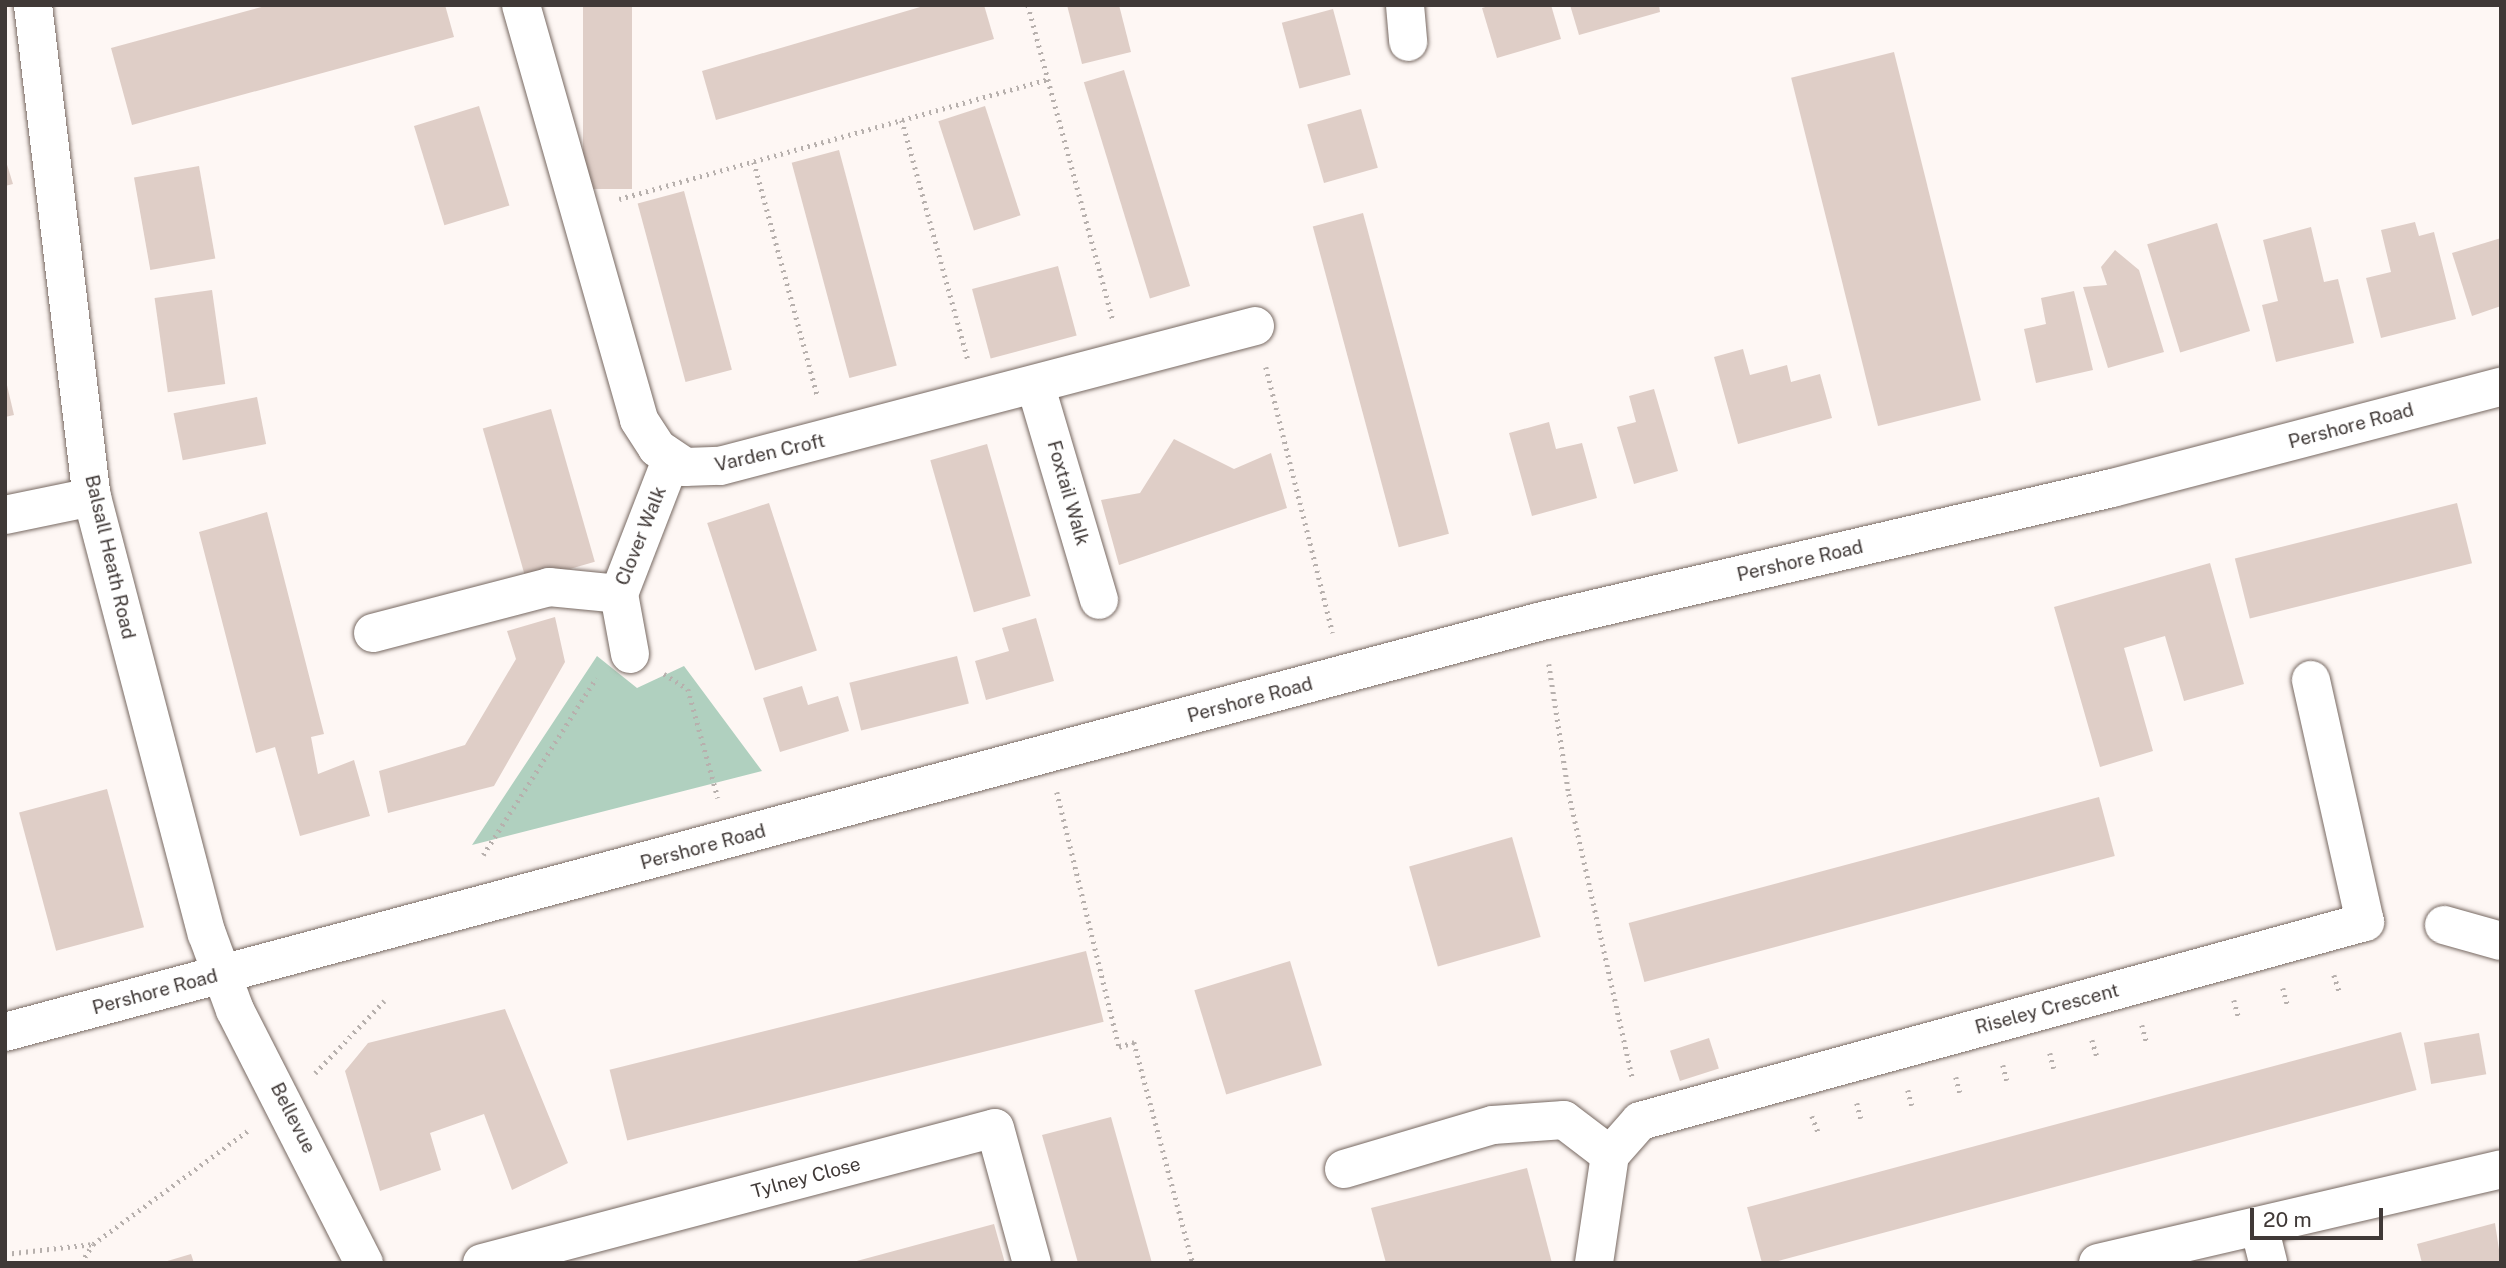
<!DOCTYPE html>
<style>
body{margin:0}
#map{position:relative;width:2506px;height:1268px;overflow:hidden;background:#fef7f4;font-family:"Public Sans",sans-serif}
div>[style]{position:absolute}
.green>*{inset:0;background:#b0d0bf}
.building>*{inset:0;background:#dfcec7;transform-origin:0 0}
.path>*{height:4.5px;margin-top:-2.25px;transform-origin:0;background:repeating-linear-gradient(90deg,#b7b0ad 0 2px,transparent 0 7px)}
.roads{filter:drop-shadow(0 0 2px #776962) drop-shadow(0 0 2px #776962)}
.minor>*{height:38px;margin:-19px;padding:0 19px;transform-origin:19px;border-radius:19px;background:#fff}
.major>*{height:38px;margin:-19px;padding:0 19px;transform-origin:19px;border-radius:19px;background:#fff}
span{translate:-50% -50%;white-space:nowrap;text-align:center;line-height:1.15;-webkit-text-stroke:5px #fff;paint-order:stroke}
.street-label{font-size:19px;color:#403937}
.frame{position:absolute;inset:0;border:7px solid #403937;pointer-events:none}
.scale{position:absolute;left:2250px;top:1208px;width:133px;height:32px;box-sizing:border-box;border:4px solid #403937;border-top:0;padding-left:9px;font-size:21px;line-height:24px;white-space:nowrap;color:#403937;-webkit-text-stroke:5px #fff;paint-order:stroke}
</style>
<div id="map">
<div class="green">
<i style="clip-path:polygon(597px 656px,637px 688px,684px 666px,762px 771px,472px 845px)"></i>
</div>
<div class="building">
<i style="clip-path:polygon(269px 5px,445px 5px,454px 37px,132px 125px,111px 48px)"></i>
<i style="left:583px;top:5px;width:49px;height:184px"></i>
<i style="clip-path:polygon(927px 5px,984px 5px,994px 39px,716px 120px,702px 71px)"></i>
<i style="clip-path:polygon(1067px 5px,1119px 5px,1131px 52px,1082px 64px)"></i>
<i style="clip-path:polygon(1492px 5px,1551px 5px,1561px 39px,1497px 58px,1482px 8px)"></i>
<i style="clip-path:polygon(1570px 5px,1659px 5px,1660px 12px,1579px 35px)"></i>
<i style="left:1333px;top:9px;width:68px;height:53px;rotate:75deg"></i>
<i style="left:1894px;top:52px;width:359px;height:106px;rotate:76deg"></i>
<i style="left:1124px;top:70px;width:226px;height:42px;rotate:73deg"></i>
<i style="left:479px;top:106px;width:104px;height:68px;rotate:73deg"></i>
<i style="left:985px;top:106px;width:115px;height:49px;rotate:72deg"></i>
<i style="left:1361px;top:109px;width:61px;height:56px;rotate:74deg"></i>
<i style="left:839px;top:150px;width:223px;height:49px;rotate:75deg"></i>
<i style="clip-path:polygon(5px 158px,13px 184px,5px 186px)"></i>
<i style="left:199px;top:166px;width:94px;height:66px;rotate:80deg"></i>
<i style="left:684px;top:191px;width:185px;height:48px;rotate:75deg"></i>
<i style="left:1363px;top:213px;width:332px;height:52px;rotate:75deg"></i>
<i style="clip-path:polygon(2415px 222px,2419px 236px,2434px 232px,2456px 319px,2381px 338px,2366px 278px,2391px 272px,2381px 230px)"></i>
<i style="left:2217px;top:223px;width:113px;height:73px;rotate:73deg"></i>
<i style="clip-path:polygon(2311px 227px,2324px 282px,2338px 279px,2354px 343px,2276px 362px,2262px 305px,2278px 301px,2263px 240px)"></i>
<i style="clip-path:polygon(2501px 238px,2501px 306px,2472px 316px,2452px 253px)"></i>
<i style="clip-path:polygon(2115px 250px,2139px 270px,2164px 352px,2108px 368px,2083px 287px,2107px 285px,2101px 267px)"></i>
<i style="left:1058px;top:266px;width:72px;height:89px;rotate:75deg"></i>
<i style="left:212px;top:290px;width:95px;height:58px;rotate:82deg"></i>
<i style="clip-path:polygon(2074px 291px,2093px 370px,2036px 383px,2024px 329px,2046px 324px,2041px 298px)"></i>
<i style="clip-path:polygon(1743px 349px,1750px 375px,1787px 365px,1791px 382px,1820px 374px,1832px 418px,1738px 444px,1714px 357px)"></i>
<i style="clip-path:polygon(6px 381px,14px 415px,5px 417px,5px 382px)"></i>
<i style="clip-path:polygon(1654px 389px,1678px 471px,1634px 484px,1617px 427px,1636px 422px,1629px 396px)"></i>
<i style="left:257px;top:397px;width:48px;height:85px;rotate:79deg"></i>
<i style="left:551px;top:409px;width:159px;height:71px;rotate:74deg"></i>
<i style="clip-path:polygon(1549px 422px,1556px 449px,1582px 443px,1597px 498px,1532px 516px,1509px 433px)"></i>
<i style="clip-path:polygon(1174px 439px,1234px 469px,1271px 453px,1287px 508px,1119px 565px,1101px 500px,1140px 493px)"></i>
<i style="left:987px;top:444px;width:158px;height:59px;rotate:74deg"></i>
<i style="left:769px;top:503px;width:155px;height:65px;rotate:72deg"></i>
<i style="left:2457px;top:503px;width:62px;height:229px;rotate:76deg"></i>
<i style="clip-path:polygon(267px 512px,324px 734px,311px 737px,318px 774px,354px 760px,370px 816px,300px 836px,275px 747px,256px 753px,199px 532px)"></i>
<i style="clip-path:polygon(2210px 563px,2244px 684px,2184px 701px,2165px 636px,2124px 648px,2153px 751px,2100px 767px,2054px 607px)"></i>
<i style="clip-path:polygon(555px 617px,565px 662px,494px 786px,388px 813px,379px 771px,465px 745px,516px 659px,507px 631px)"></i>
<i style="clip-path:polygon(1036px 618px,1054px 681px,986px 700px,975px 661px,1009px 651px,1002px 628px)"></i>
<i style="left:957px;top:656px;width:49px;height:111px;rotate:76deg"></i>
<i style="clip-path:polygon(802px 686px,808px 705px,838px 696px,849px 731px,780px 752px,763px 698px)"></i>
<i style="left:107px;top:789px;width:143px;height:91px;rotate:75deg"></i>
<i style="left:2099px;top:797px;width:61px;height:487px;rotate:75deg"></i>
<i style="left:1512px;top:837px;width:104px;height:107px;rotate:74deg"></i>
<i style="left:1086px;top:951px;width:73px;height:491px;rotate:76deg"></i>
<i style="left:1290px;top:961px;width:109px;height:100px;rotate:73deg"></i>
<i style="clip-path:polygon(505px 1009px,568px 1163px,512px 1190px,484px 1114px,430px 1133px,441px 1170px,380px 1191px,345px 1071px,368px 1043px)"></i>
<i style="left:2401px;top:1032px;width:60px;height:677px;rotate:75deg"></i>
<i style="left:2479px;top:1033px;width:42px;height:56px;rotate:80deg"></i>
<i style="left:1709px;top:1038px;width:32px;height:41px;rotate:72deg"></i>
<i style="clip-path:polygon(1111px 1117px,1152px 1263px,1078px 1263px,1042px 1135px)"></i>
<i style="clip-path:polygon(1527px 1168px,1552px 1263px,1386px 1263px,1371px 1208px)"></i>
<i style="clip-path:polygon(2495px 1223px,2501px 1263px,2422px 1263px,2417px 1244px)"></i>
<i style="clip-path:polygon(994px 1224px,1005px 1263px,853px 1263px,853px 1262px)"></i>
<i style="clip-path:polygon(191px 1254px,194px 1263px,164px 1263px,164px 1262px)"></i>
</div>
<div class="path">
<i style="left:1028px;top:5px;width:327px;rotate:74.9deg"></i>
<i style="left:902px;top:120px;width:249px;rotate:74.6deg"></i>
<i style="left:754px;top:162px;width:244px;rotate:74.8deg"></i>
<i style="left:619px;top:199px;width:445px;rotate:-15.6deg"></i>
<i style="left:1266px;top:367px;width:274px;rotate:75.9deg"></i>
<i style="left:1549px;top:664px;width:132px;rotate:81.3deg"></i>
<i style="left:1569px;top:794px;width:293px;rotate:77.4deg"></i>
<i style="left:664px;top:674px;width:28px;rotate:32deg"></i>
<i style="left:688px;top:689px;width:113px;rotate:74.6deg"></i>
<i style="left:1057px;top:792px;width:262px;rotate:76.3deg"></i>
<i style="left:1119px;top:1047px;width:16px;rotate:-18deg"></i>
<i style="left:1134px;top:1042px;width:229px;rotate:75.1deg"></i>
<i style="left:483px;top:855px;width:210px;rotate:-57.4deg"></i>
<i style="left:2334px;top:975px;width:20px;rotate:72deg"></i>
<i style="left:2283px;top:988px;width:20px;rotate:75deg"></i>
<i style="left:2234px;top:1000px;width:20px;rotate:75deg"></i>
<i style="left:2142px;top:1025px;width:20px;rotate:75deg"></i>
<i style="left:2092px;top:1040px;width:17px;rotate:73deg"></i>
<i style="left:2050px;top:1053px;width:16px;rotate:76deg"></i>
<i style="left:2003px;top:1065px;width:16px;rotate:76deg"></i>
<i style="left:315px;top:1073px;width:100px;rotate:-46.2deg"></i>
<i style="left:1956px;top:1077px;width:16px;rotate:76deg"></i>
<i style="left:1908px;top:1090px;width:16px;rotate:76deg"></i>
<i style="left:1857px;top:1103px;width:16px;rotate:76deg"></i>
<i style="left:1812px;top:1116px;width:17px;rotate:69deg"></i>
<i style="left:5px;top:1254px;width:89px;rotate:-6.5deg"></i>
<i style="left:93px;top:1244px;width:195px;rotate:-36.2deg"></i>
<i style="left:81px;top:1263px;width:22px;rotate:-58deg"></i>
</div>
<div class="roads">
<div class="minor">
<i style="left:33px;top:5px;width:496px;rotate:83.2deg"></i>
<i style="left:92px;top:497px;width:452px;rotate:75.3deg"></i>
<i style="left:207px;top:934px;width:81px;rotate:69.8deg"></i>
<i style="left:235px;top:1010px;width:284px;rotate:63deg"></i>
<i style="left:521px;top:5px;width:431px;rotate:74.1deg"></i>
<i style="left:639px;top:420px;width:33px;rotate:57deg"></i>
<i style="left:657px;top:448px;width:34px;rotate:34deg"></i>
<i style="left:685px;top:467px;width:35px;rotate:-2deg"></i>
<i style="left:720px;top:466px;width:553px;rotate:-14.66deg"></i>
<i style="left:1405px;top:5px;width:37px;rotate:85deg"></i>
<i style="left:1036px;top:387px;width:222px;rotate:73.5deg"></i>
<i style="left:5px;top:515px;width:89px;rotate:-11.7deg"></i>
<i style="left:373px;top:633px;width:182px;rotate:-14.6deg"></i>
<i style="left:549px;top:587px;width:70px;rotate:5.7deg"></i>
<i style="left:630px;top:654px;width:61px;rotate:-100.4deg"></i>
<i style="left:619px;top:594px;width:144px;rotate:-68.8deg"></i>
<i style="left:2444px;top:925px;width:59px;rotate:15.7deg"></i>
<i style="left:1344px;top:1169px;width:155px;rotate:-16.5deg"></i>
<i style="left:1493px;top:1125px;width:71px;rotate:-4deg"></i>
<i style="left:1564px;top:1120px;width:58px;rotate:37.3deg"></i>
<i style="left:2259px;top:1226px;width:38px;rotate:76deg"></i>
<i style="left:482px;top:1263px;width:530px;rotate:-14.74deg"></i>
<i style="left:995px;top:1128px;width:140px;rotate:74.7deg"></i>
<i style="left:1594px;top:1263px;width:109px;rotate:-81.6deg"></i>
<i style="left:1610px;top:1155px;width:45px;rotate:-48.6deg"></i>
<i style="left:1640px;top:1121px;width:752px;rotate:-15.35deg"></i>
<i style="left:2365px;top:922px;width:248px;rotate:-102.6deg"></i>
<i style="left:2098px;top:1263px;width:414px;rotate:-13.1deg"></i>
</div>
<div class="major">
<i style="left:5px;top:1032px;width:1591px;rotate:-14.97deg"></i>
<i style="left:1542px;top:621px;width:585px;rotate:-13.13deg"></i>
<i style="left:2112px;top:488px;width:402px;rotate:-14.6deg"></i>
</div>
</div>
<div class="street-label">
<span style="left:2351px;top:426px;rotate:-15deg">Pershore Road</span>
<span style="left:770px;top:453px;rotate:-13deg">Varden Croft</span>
<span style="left:1068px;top:493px;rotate:74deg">Foxtail Walk</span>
<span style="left:641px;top:536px;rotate:-68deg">Clover Walk</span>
<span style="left:110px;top:557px;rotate:77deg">Balsall Heath Road</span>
<span style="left:1800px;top:561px;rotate:-13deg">Pershore Road</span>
<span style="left:1250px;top:700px;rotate:-15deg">Pershore Road</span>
<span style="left:703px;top:847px;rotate:-15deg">Pershore Road</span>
<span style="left:155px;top:992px;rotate:-15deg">Pershore Road</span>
<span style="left:2047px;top:1009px;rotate:-15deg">Riseley Crescent</span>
<span style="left:293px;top:1118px;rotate:63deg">Bellevue</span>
<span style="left:806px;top:1178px;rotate:-15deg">Tylney Close</span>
</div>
<div class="frame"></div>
<div class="scale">20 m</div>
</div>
